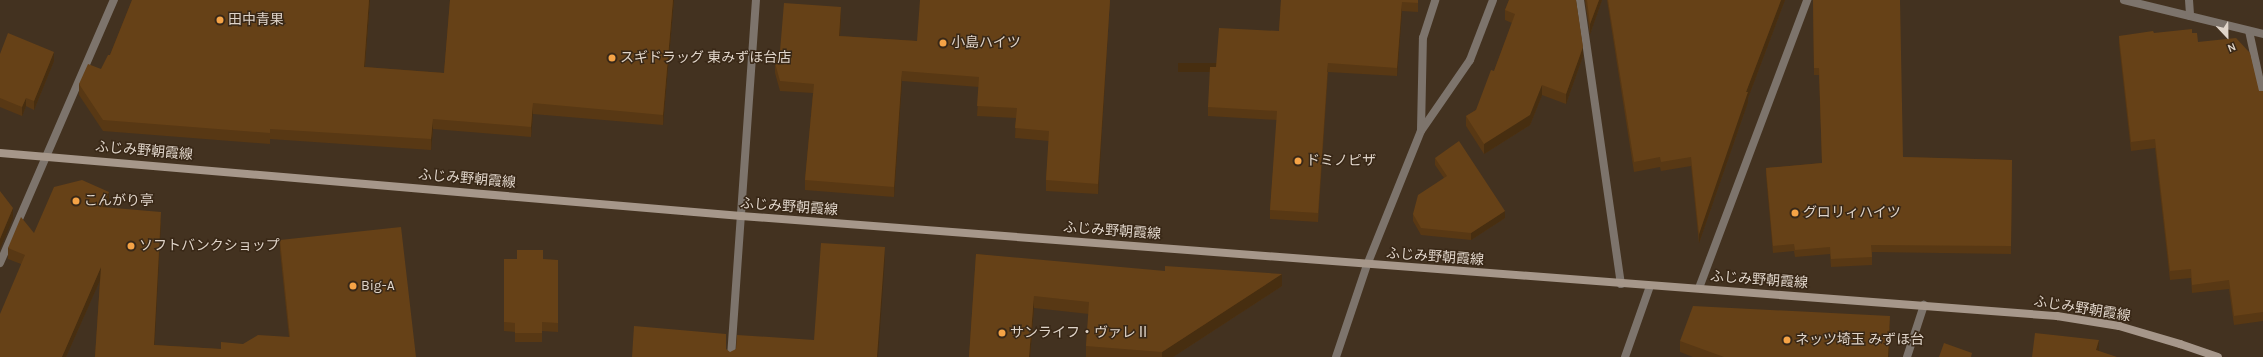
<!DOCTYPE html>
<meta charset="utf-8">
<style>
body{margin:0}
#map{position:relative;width:2263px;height:357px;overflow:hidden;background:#433220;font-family:Karla,"Noto Sans JP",sans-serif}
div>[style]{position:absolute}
.lane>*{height:8px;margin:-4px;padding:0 4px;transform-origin:4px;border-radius:4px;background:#7d746c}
.street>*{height:8px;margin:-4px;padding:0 4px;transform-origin:4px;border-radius:4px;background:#7d746c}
.secondary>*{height:8px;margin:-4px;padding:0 4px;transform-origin:4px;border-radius:4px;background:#a6978a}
.wall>*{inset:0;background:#583814}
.shaded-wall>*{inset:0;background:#472e10;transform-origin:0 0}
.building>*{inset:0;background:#664117}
.dots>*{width:11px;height:11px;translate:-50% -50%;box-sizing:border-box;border:2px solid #392817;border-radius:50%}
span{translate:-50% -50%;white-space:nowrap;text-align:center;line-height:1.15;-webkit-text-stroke:3px #392817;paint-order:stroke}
.poi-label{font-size:14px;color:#dfd4c9}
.left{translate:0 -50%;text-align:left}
.street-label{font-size:14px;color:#dfd4c9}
.north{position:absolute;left:2207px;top:16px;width:40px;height:40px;-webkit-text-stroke:3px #392817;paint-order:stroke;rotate:158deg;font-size:11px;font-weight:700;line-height:16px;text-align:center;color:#dfd4c9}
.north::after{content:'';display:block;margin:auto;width:14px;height:18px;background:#dfd4c9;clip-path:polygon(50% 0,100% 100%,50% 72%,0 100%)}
</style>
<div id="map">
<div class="lane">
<i style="left:1580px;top:0;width:287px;rotate:81.8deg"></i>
</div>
<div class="street">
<i style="left:2124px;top:0;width:143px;rotate:13.7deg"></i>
<i style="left:2189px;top:0;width:16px;rotate:86deg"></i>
<i style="left:2249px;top:31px;width:66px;rotate:77.8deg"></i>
<i style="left:1421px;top:130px;width:92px;rotate:-88.8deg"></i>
<i style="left:1423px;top:38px;width:40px;rotate:-72deg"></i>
<i style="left:0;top:263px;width:287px;rotate:-66.6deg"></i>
<i style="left:1699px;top:288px;width:308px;rotate:-69.4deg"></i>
<i style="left:731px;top:357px;width:358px;rotate:-86deg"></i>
<i style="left:1336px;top:357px;width:97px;rotate:-71.4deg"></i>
<i style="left:1367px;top:265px;width:144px;rotate:-68.1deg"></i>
<i style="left:1421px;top:131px;width:86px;rotate:-55.4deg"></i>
<i style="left:1470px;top:60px;width:64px;rotate:-69deg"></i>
<i style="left:1625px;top:357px;width:75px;rotate:-70.6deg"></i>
<i style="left:1907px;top:357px;width:55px;rotate:-71.9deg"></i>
</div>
<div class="secondary">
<i style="left:0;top:153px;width:744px;rotate:4.86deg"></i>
<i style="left:741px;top:216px;width:1320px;rotate:4.35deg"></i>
<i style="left:2057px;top:316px;width:63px;rotate:9.2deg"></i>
<i style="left:2119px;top:326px;width:64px;rotate:16.4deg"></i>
<i style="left:2180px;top:344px;width:40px;rotate:18.9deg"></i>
</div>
<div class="wall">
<i style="clip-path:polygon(132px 0,370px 0,365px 67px,444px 73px,450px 0,674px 0,663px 125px,533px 114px,531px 137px,433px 129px,431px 150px,270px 139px,270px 144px,103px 131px,79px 95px,79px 84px,101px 69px,110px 55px)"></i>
<i style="clip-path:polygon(1110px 0,1098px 194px,1046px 191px,1046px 180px,1049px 141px,1015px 138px,1016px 118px,977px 116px,979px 87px,902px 81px,894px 197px,805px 190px,805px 180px,813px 93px,780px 91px,775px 73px,775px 63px,841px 17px,840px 36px,917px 41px)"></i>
<i style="clip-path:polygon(1281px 0,1418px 0,1418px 12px,1402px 11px,1397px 76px,1328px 72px,1318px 222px,1270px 219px,1270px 210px,1277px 120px,1208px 116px,1208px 107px,1216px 67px,1279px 31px)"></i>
<i style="clip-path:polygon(1509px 0,1583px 56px,1566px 104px,1542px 95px,1530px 125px,1484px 154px,1466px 126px,1466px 116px,1476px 110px,1494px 71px,1512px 23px,1505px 20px,1505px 10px)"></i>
<i style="clip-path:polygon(1585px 0,1602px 0,1590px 34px)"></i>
<i style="clip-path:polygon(1607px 0,1785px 0,1748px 98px,1748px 102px,1699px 243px,1691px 166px,1661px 171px,1660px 167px,1634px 172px)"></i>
<i style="clip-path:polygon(1813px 0,1903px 157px,2012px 160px,2011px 254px,1872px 252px,1872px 265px,1831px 267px,1830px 254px,1795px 257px,1794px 251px,1773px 253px,1766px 175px,1766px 168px,1822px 163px,1819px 75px,1814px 75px)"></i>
<i style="clip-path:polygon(2154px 33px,2192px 33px,2198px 42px,2259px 91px,2263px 91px,2263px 321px,2234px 325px,2229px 289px,2192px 293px,2191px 278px,2170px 280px,2155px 148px,2131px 151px,2119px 44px,2119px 36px)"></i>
<i style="clip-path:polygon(0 54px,54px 61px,34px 110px,26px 106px,22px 116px,0 107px)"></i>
<i style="clip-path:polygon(1435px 158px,1505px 218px,1471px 240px,1421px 235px,1413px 221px,1413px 214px,1444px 178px,1435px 165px)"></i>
<i style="clip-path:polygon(109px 203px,106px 208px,161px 222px,154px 345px,221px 349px,243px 344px,289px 337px,280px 251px,280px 240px,416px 357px,95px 357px,100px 280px,66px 357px,21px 264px,8px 259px,8px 248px,34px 233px)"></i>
<i style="clip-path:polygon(976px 254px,1282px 286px,1173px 357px,1086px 357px,1086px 346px,1089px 314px,1034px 308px,1030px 357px,969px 357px)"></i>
<i style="clip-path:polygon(504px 259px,558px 260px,558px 332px,542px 331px,542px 342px,515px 342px,515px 332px,504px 331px)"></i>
<i style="clip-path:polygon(1890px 328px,1889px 357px,1693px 357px,1680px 352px,1680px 341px)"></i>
</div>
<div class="shaded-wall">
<i style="clip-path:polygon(369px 0,370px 0,364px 77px,364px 67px)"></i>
<i style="clip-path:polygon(673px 0,674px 0,663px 125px,663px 115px)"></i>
<i style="clip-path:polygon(1110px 0,1098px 194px,1098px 184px)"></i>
<i style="clip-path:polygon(1599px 0,1602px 0,1590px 34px,1590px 24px)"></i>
<i style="clip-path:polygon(1781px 0,1785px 0,1748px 98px,1748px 102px,1699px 243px,1699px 234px,1746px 92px)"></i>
<i style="clip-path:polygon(1402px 2px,1402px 11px,1397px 76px,1397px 68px)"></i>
<i style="clip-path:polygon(841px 7px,841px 17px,839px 46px,839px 36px)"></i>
<i style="clip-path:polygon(1583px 47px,1583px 56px,1566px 104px,1566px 94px)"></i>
<i style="clip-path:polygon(54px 52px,54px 61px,34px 110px,34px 101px)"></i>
<i style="left:1328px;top:63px;width:9px;height:150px;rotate:90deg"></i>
<i style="clip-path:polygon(902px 71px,902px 81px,894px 197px,894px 187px)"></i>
<i style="clip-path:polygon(1542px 85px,1542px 95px,1530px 125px,1484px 154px,1484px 144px)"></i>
<i style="clip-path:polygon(26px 98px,26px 106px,22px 116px,22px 107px)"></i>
<i style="clip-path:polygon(533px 103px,533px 114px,531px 137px,531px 127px)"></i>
<i style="clip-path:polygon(433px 119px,433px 129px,431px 150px,431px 139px)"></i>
<i style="clip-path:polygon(109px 192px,109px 203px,102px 218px,102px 207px)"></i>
<i style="clip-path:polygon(13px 208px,13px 218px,0 249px,0 239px)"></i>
<i style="clip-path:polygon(1505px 211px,1505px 218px,1471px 240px,1471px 233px)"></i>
<i style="clip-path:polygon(161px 212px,161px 222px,154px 356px,154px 345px)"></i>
<i style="clip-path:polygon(885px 247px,885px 258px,878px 357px,877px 357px)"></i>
<i style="clip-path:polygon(101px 267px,101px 278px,66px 357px,62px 357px)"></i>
<i style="clip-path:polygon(1282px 274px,1282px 286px,1173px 357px,1162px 357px,1162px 352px)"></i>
<i style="clip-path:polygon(1034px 296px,1034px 308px,1030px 357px,1029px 357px)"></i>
<i style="clip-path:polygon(1890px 316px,1890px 328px,1889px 357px,1888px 357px)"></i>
<i style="clip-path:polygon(2099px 340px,2099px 351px,2096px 350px)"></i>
</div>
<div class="building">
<i style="clip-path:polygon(132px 0,369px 0,364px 67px,444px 73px,450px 0,673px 0,663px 115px,533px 103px,531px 127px,433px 119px,431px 139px,270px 129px,270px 133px,103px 120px,79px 84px,88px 64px,101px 69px,108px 55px,110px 55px)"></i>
<i style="clip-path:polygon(920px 0,1110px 0,1098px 184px,1046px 180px,1049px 131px,1015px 128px,1017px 108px,977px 106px,979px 77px,902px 71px,894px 187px,805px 180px,814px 84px,780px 81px,775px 63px,780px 51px,784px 3px,841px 7px,839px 36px,917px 41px)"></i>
<i style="clip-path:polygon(1281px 0,1418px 0,1418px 3px,1402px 2px,1397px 68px,1328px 63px,1318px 213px,1270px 210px,1277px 111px,1208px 107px,1210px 67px,1216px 67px,1219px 28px,1279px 31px)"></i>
<i style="clip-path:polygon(1509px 0,1576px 0,1583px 47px,1566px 94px,1542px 85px,1530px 115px,1484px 144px,1466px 116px,1476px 110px,1491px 70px,1494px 71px,1515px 14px,1505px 10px)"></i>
<i style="clip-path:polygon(1587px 0,1599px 0,1590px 24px)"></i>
<i style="clip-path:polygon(1608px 0,1781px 0,1746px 92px,1748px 92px,1699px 234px,1691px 157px,1661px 162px,1660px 157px,1634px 162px)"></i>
<i style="clip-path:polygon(1813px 0,1900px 0,1903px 157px,2012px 160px,2011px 246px,1871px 245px,1872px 257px,1831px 259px,1830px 247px,1795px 250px,1794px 244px,1773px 246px,1766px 168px,1822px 163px,1819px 68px,1814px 68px)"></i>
<i style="clip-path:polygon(2192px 29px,2192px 33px,2197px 33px,2198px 42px,2236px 38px,2250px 53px,2259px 91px,2263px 91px,2263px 312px,2234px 316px,2229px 280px,2192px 285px,2191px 269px,2170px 271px,2155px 139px,2131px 142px,2119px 36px,2153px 31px,2154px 33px)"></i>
<i style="clip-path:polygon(8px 33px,54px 52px,34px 101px,26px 98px,22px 107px,0 98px,0 54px)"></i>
<i style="clip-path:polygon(1459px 141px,1505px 211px,1471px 233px,1421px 228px,1413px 214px,1418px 195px,1447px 176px,1435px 158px)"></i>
<i style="clip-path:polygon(82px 180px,109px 192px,102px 207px,161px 212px,154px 345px,221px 349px,221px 342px,243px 344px,258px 335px,290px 337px,280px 240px,401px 227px,416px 357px,95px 357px,101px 267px,62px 357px,0 357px,0 314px,25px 255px,8px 248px,21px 217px,34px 233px,54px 187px)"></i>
<i style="clip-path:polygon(0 191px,13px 208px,0 239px)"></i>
<i style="clip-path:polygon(821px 243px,885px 247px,877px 357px,632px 357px,634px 326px,726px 334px,726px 349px,730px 352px,736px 349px,737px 335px,814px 340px)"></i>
<i style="clip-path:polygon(517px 250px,543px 250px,543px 259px,558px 260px,558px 323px,542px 322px,542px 333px,515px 333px,515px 323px,504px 322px,504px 259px,517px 259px)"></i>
<i style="clip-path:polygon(976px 254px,1165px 271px,1165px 266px,1282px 274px,1162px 352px,1086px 346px,1089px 302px,1034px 296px,1029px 357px,969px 357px)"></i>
<i style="clip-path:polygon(1693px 306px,1890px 316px,1888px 357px,1724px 357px,1680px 341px)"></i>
<i style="clip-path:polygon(2035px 333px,2099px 340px,2096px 350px,2117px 357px,2032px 357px)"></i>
<i style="clip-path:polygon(1944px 343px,1972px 353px,1971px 357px,1939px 357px)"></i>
</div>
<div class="dots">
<i style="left:220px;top:20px;background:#f5a346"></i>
<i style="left:943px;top:43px;background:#f5a346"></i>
<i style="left:612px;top:58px;background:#f5a346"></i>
<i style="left:1298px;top:161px;background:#f5a346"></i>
<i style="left:76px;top:201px;background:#f5a346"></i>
<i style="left:1795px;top:213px;background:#f5a346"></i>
<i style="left:131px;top:246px;background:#f5a346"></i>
<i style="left:353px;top:286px;background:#f5a346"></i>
<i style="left:1002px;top:333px;background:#f5a346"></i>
<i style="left:1787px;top:340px;background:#f5a346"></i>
</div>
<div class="poi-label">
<span class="left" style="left:228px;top:20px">田中青果</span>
<span class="left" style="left:951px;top:43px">小島ハイツ</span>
<span class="left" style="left:620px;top:58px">スギドラッグ 東みずほ台店</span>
<span class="left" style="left:1306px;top:161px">ドミノピザ</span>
<span class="left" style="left:84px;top:201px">こんがり亭</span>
<span class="left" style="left:1803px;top:213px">グロリィハイツ</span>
<span class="left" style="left:139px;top:246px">ソフトバンクショップ</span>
<span class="left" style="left:361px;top:286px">Big-A</span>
<span class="left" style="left:1010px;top:333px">サンライフ・ヴァレⅡ</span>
<span class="left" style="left:1795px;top:340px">ネッツ埼玉 みずほ台</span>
</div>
<div class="street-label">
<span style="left:144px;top:151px;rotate:5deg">ふじみ野朝霞線</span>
<span style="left:467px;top:179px;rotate:5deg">ふじみ野朝霞線</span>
<span style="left:789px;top:207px;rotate:4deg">ふじみ野朝霞線</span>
<span style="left:1112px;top:231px;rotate:4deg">ふじみ野朝霞線</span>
<span style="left:1435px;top:257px;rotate:4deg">ふじみ野朝霞線</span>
<span style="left:1759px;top:280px;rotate:4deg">ふじみ野朝霞線</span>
<span style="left:2082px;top:309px;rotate:9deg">ふじみ野朝霞線</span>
</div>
<div class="north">N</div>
</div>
